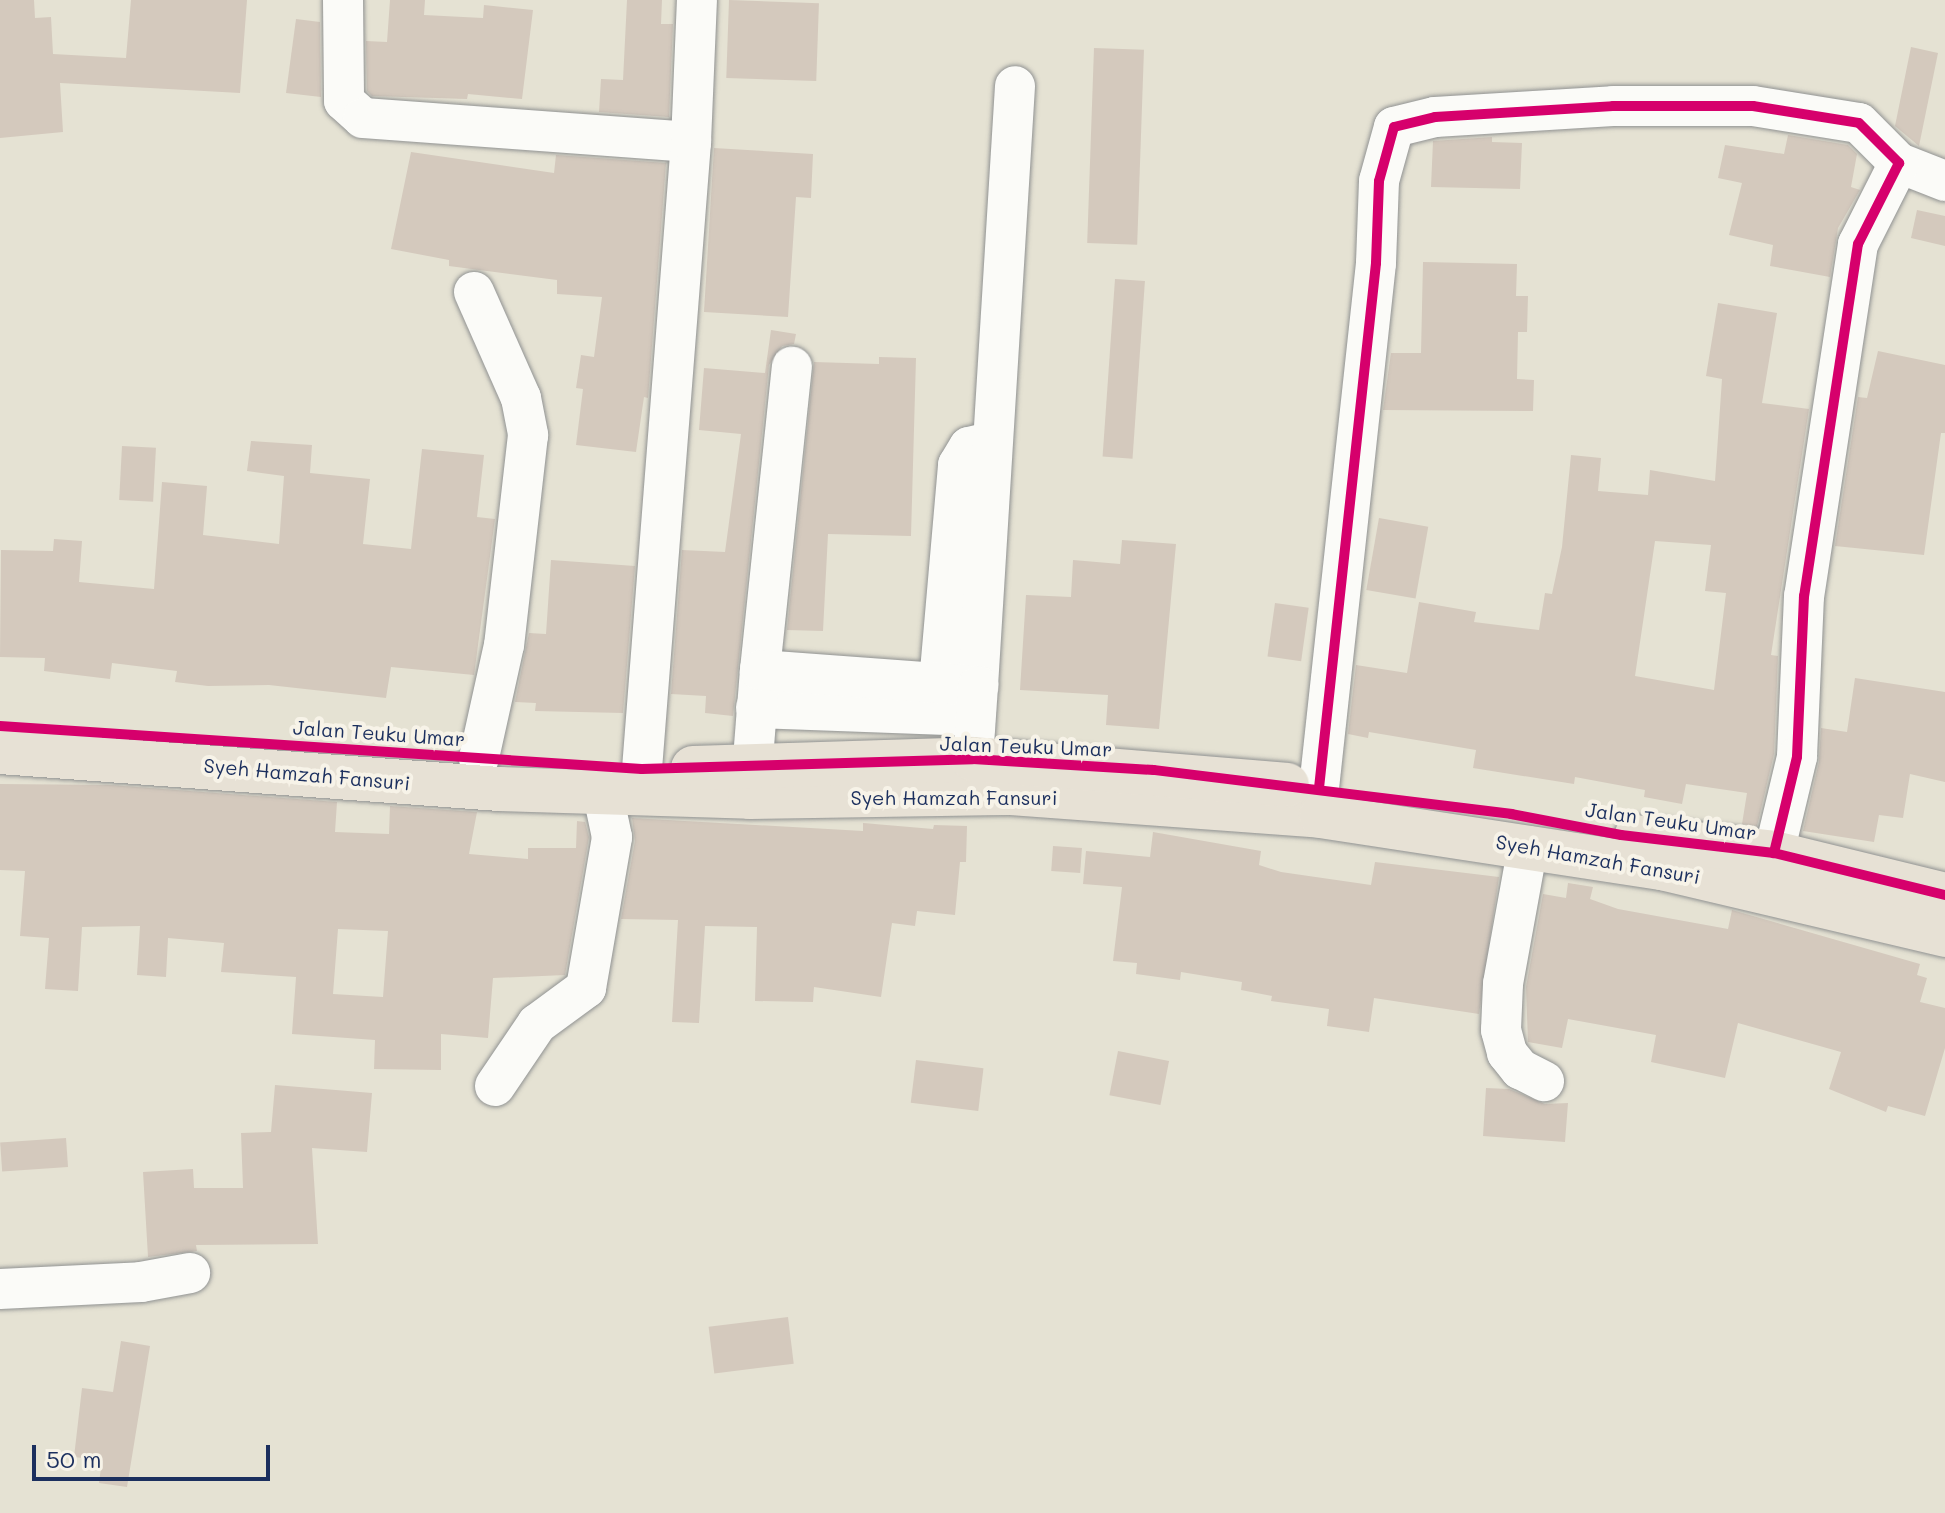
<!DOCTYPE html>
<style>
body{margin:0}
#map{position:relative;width:1945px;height:1513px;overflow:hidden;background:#e5e2d3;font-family:Mali,sans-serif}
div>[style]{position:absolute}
.building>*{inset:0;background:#d4c9bd;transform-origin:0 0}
.roads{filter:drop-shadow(0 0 2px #909292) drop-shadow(0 0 2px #909292)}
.minor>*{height:40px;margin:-20px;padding:0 20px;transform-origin:20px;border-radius:20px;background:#fbfbf8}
.highway>*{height:44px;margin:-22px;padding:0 22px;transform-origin:22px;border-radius:22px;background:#e7e1d5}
.cycleway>*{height:10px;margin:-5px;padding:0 5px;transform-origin:5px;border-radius:5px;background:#d6006c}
span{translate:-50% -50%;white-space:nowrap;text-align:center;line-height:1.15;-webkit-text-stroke:8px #f7f3e8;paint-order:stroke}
.street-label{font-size:20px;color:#1b2f5e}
.scale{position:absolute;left:32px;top:1445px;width:238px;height:36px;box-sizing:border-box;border:4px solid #1b2f5e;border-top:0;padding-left:10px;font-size:24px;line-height:28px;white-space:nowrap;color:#1b2f5e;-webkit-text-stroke:6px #f7f3e8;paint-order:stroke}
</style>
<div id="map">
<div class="building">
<i style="clip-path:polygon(0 0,34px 0,35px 18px,51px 17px,53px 54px,126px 58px,131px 0,247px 0,240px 93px,60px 83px,63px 132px,0 138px)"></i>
<i style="clip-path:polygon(390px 0,425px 0,424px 15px,483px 18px,484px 5px,533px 10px,522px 99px,468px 94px,467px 99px,372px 96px,367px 91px,366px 41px,387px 42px)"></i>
<i style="clip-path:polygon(627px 0,662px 0,661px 24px,673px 24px,669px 117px,599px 112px,601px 79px,623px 80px)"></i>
<i style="left:729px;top:0;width:90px;height:78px;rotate:2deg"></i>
<i style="clip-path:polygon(296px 19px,320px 22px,321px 97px,286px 93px)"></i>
<i style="clip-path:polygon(1911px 47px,1938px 53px,1919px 146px,1895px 126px)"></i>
<i style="left:1094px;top:48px;width:50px;height:195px;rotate:2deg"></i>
<i style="clip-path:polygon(1788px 135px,1848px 145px,1857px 154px,1851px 187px,1860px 190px,1838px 228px,1830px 277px,1770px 266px,1773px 245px,1729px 235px,1742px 183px,1718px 178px,1725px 145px,1784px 154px)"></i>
<i style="clip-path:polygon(1492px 137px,1492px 142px,1522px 143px,1520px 189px,1431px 187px,1433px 141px)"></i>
<i style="clip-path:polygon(714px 148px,813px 154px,811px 198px,796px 197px,788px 317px,704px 312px)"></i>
<i style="clip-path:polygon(411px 152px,554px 173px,556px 155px,666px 163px,648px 398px,644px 397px,636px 452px,576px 445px,583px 389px,576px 388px,581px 355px,594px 357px,602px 297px,557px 294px,557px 280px,449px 266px,449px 260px,391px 249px)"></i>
<i style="clip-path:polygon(1917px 210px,1945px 216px,1945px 246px,1911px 238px)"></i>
<i style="clip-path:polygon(1423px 262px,1517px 264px,1516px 296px,1528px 296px,1527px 332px,1518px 332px,1517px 379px,1534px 380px,1533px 411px,1383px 410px,1391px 353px,1421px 353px)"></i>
<i style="left:1115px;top:279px;width:30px;height:178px;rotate:4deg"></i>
<i style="clip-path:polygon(evenodd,1718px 303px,1777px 313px,1762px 403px,1809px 409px,1771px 655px,1778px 656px,1774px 754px,1757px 826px,1742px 824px,1747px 793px,1686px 784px,1682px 804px,1644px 797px,1645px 790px,1575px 777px,1574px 784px,1473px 768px,1476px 750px,1369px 732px,1368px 738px,1348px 734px,1356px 665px,1407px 673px,1419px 602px,1476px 612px,1474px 622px,1539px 630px,1545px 593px,1552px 594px,1562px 547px,1571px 455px,1601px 458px,1598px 491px,1648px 495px,1650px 470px,1715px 481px,1722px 379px,1706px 376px,1718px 303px,1655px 541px,1711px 545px,1705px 591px,1726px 593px,1714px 690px,1635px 676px,1655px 541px)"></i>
<i style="clip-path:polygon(771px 330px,796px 334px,794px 344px,782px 346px,769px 365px,733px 716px,705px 713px,706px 696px,671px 694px,682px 550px,725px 552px,741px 434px,699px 430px,704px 368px,765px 373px)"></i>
<i style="clip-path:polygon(1878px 351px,1945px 365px,1945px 433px,1941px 433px,1924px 555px,1835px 546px,1858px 397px,1867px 398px)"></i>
<i style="clip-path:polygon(879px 357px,916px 358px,911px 536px,828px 534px,823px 631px,787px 630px,814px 362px,879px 364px)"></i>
<i style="clip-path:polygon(251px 441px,312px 445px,310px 473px,370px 479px,363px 544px,411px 549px,422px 449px,484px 455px,477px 517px,495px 519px,474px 675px,391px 667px,386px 698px,269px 685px,208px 686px,175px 682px,177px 671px,112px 663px,110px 679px,44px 671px,45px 658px,0 657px,1px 550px,53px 551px,54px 539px,82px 541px,79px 582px,154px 589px,162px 482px,207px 486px,203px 535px,279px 544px,284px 476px,247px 471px)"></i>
<i style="left:122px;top:446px;width:34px;height:54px;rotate:3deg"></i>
<i style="left:1379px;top:518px;width:50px;height:73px;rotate:10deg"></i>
<i style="clip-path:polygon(1122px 540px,1176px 544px,1159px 729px,1106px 725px,1108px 695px,1020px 690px,1026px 595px,1071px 597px,1073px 560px,1120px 564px)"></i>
<i style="clip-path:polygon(551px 560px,635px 566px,623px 713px,535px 711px,536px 703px,515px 702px,529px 633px,546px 634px)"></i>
<i style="left:1275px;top:603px;width:34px;height:54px;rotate:8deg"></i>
<i style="clip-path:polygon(1855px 678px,1945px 692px,1945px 782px,1910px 774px,1903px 818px,1879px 815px,1874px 842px,1803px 831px,1819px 762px,1821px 728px,1847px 732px)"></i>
<i style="clip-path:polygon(evenodd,0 784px,111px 785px,337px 802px,335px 832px,389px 834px,390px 806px,477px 812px,469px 854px,528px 859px,528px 848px,576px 848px,577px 821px,585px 822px,589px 837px,565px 975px,493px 978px,488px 1038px,441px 1034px,441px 1070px,374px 1069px,375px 1040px,292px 1034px,296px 977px,221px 972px,224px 943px,168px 938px,166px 977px,137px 975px,140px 926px,82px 927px,78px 991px,45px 989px,49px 938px,20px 936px,25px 871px,0 870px,0 784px,338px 929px,388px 931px,383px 997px,333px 994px,338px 929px)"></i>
<i style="clip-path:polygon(632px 818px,863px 831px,863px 823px,933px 829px,934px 825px,967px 826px,966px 862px,960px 862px,955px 915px,917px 911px,915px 926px,892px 923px,881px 997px,814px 987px,813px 1002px,755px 1001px,757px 927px,705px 926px,699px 1023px,672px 1022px,678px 920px,621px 919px,635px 841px)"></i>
<i style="clip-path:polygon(1153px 832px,1261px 851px,1259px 865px,1281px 872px,1371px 885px,1375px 862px,1499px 877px,1479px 1014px,1374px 998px,1369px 1032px,1327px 1026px,1329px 1009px,1271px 1001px,1272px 996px,1241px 990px,1242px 982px,1181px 972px,1180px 980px,1136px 974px,1137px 963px,1113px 961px,1122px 887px,1083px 884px,1086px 851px,1150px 857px)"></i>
<i style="left:1053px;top:846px;width:29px;height:25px;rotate:4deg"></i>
<i style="clip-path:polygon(1568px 883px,1593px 887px,1590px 899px,1618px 909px,1728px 929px,1732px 910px,1920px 964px,1917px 975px,1927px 978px,1920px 1002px,1945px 1008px,1945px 1048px,1925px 1116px,1888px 1106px,1886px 1112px,1829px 1089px,1841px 1052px,1738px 1023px,1725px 1078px,1651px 1062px,1656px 1035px,1568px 1019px,1562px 1048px,1528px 1042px,1526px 987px,1543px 894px,1566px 898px)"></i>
<i style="left:1118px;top:1051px;width:52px;height:45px;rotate:11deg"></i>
<i style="left:916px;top:1060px;width:68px;height:43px;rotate:7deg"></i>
<i style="clip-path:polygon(275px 1085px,372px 1093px,367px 1152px,312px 1148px,318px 1244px,196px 1245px,197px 1251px,148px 1257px,143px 1172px,193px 1169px,194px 1188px,243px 1188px,241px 1133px,271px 1132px)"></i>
<i style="clip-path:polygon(1486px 1088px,1509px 1089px,1545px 1104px,1568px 1103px,1565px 1142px,1483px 1136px)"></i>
<i style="left:66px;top:1138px;width:29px;height:66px;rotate:86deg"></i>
<i style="left:788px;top:1317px;width:47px;height:80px;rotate:83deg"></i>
<i style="clip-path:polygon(121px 1341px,150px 1346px,127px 1487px,99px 1483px,102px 1460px,74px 1457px,82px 1388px,113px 1392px)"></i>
</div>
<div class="roads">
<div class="minor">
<i style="left:343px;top:0;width:101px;rotate:89.4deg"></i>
<i style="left:344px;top:101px;width:25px;rotate:42deg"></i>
<i style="left:363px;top:118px;width:329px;rotate:4.2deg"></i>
<i style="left:1899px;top:163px;width:49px;rotate:21.4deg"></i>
<i style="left:474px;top:292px;width:116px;rotate:66.1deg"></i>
<i style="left:521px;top:398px;width:38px;rotate:79deg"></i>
<i style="left:528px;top:435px;width:211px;rotate:96.5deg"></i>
<i style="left:504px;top:645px;width:116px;rotate:102.5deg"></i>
<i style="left:760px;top:670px;width:305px;rotate:-84deg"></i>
<i style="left:939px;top:683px;width:219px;rotate:-85deg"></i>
<i style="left:958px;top:465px;width:21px;rotate:-59deg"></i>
<i style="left:969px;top:447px;width:23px;rotate:-13deg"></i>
<i style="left:978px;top:686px;width:601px;rotate:-86.47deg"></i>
<i style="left:756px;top:708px;width:219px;rotate:2.1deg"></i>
<i style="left:642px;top:769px;width:629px;rotate:-85.53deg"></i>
<i style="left:691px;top:142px;width:142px;rotate:-87.6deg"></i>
<i style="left:1319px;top:788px;width:528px;rotate:-83.8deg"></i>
<i style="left:1376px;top:263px;width:82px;rotate:-87.9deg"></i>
<i style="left:1379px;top:181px;width:56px;rotate:-74.5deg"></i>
<i style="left:1394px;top:127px;width:42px;rotate:-13.7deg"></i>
<i style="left:1435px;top:117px;width:178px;rotate:-3.5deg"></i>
<i style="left:1613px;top:106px;width:140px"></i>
<i style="left:1753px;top:106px;width:107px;rotate:9.1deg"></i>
<i style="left:1859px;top:123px;width:57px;rotate:45deg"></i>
<i style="left:1899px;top:163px;width:91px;rotate:116.8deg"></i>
<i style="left:1858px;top:244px;width:356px;rotate:98.7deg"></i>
<i style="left:1804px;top:596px;width:161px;rotate:92.5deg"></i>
<i style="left:1797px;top:757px;width:99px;rotate:103.5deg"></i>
<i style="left:750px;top:797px;width:127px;rotate:-85.5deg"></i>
<i style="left:760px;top:670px;width:219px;rotate:4.2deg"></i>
<i style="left:978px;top:686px;width:73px;rotate:93.9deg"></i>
<i style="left:1528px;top:846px;width:140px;rotate:100.3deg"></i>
<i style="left:1503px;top:984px;width:46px;rotate:92.5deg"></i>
<i style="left:1501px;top:1030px;width:24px;rotate:75deg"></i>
<i style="left:1507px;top:1053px;width:21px;rotate:51deg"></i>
<i style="left:1520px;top:1069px;width:27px;rotate:27deg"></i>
<i style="left:495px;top:1086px;width:75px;rotate:-55.9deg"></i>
<i style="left:537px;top:1024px;width:61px;rotate:-36.3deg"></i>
<i style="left:586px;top:988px;width:153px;rotate:-80.2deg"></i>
<i style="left:612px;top:837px;width:48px;rotate:-102deg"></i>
<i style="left:0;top:1289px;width:141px;rotate:-2.8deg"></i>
<i style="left:141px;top:1282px;width:50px;rotate:-10.4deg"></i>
</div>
<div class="highway">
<i style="left:0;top:752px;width:500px;rotate:4.24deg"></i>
<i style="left:499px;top:789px;width:251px;rotate:1.8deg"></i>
<i style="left:750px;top:797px;width:261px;rotate:-0.9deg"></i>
<i style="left:1011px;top:793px;width:311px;rotate:4.2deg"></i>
<i style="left:1321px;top:816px;width:345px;rotate:8.7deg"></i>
<i style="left:1662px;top:868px;width:291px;rotate:13.3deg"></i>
<i style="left:693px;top:768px;width:280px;rotate:-1.8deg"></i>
<i style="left:973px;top:759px;width:315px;rotate:4.7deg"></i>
<i style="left:1636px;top:837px;width:139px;rotate:6.6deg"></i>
<i style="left:1774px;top:853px;width:176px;rotate:13.8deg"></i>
</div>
</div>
<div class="cycleway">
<i style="left:0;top:726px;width:643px;rotate:3.83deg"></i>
<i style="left:642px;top:769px;width:331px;rotate:-1.7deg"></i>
<i style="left:973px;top:759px;width:181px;rotate:3.5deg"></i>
<i style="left:1154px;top:770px;width:360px;rotate:7deg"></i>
<i style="left:1511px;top:814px;width:112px;rotate:10.8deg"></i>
<i style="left:1621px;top:835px;width:154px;rotate:6.7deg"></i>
<i style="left:1774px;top:853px;width:176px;rotate:13.8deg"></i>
<i style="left:1319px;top:788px;width:528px;rotate:-83.8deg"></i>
<i style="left:1376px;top:263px;width:82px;rotate:-87.9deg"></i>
<i style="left:1379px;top:181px;width:56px;rotate:-74.5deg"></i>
<i style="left:1394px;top:127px;width:42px;rotate:-13.7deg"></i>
<i style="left:1435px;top:117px;width:178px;rotate:-3.5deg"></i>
<i style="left:1613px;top:106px;width:140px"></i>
<i style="left:1753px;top:106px;width:107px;rotate:9.1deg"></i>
<i style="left:1859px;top:123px;width:57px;rotate:45deg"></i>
<i style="left:1899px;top:163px;width:91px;rotate:116.8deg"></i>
<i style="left:1858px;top:244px;width:356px;rotate:98.7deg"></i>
<i style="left:1804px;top:596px;width:161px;rotate:92.5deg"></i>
<i style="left:1797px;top:757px;width:99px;rotate:103.5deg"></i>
</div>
<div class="street-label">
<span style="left:379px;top:733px;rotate:4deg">Jalan Teuku Umar</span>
<span style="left:1026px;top:746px;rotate:2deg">Jalan Teuku Umar</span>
<span style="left:307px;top:774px;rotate:5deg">Syeh Hamzah Fansuri</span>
<span style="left:954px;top:797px">Syeh Hamzah Fansuri</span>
<span style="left:1671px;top:821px;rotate:8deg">Jalan Teuku Umar</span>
<span style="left:1598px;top:859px;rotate:10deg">Syeh Hamzah Fansuri</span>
</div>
<div class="scale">50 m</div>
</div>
